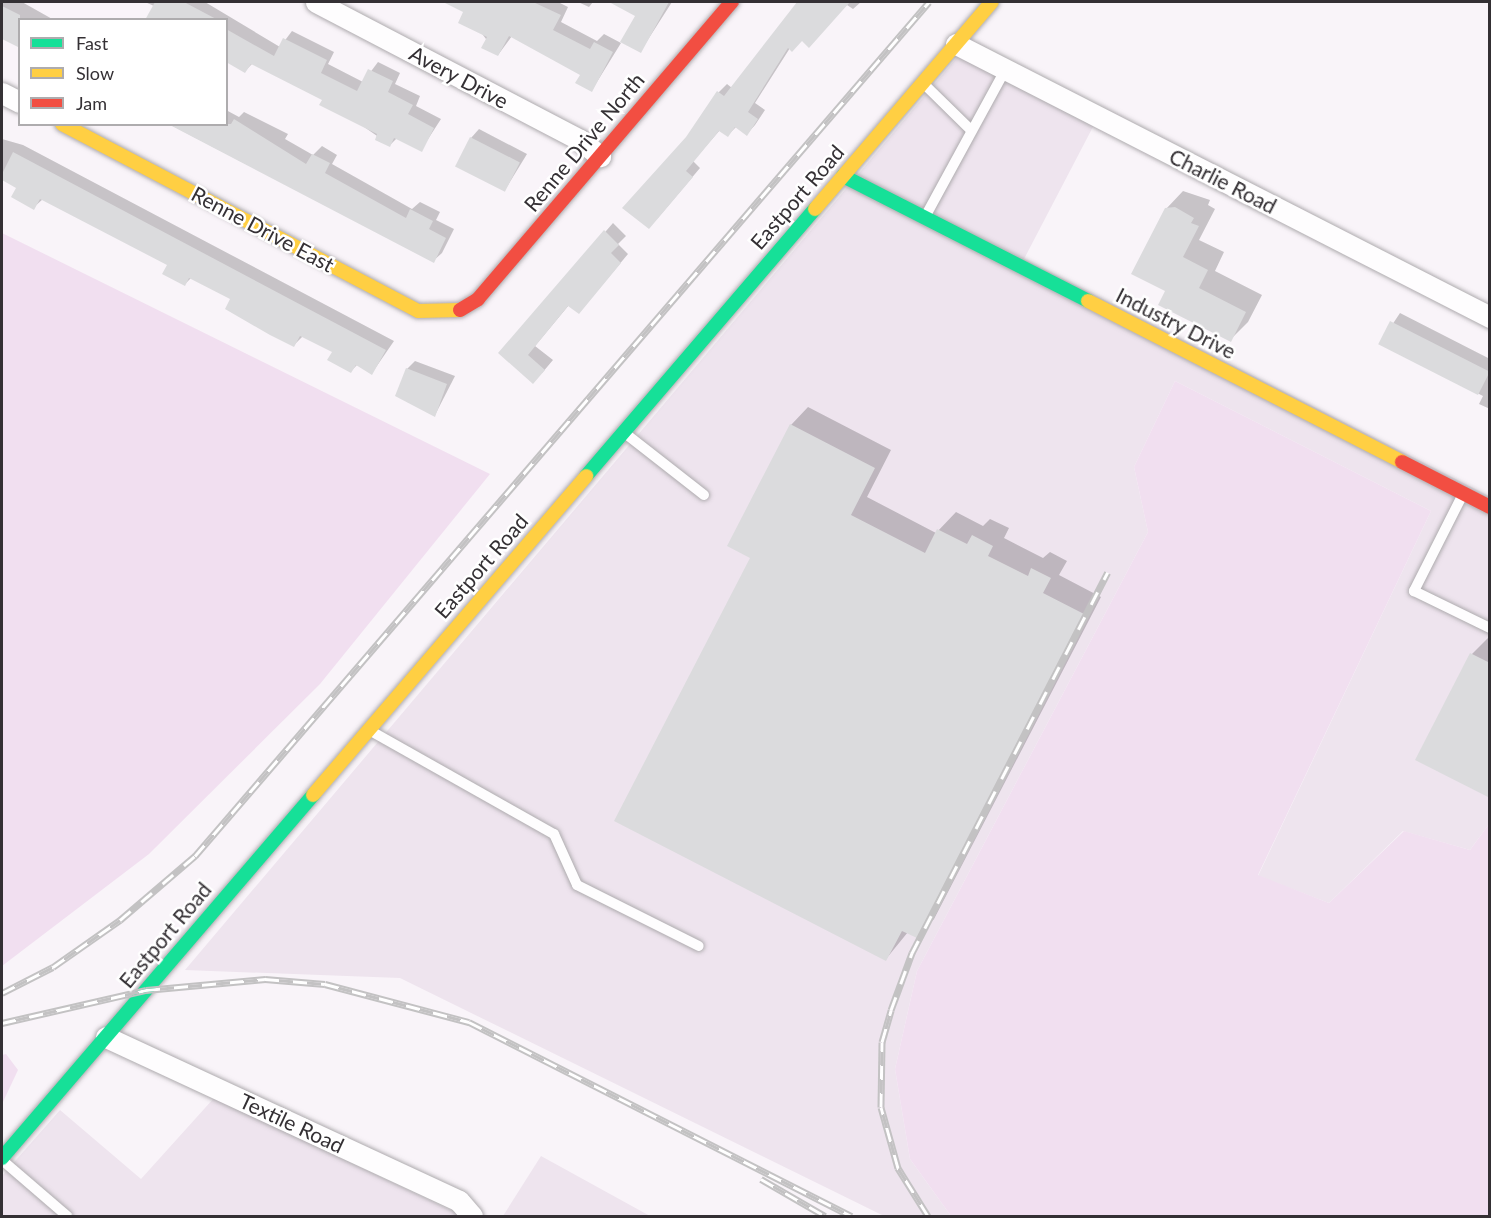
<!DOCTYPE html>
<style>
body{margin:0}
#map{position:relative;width:1491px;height:1218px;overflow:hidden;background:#f9f4f9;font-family:Lato,sans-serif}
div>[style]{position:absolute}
.built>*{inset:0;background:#eee4ee}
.green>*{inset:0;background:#f1dff0}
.shadow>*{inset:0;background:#0003}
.building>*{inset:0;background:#dbdbdd;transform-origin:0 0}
.roads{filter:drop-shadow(0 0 2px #aeabae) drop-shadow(0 0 2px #aeabae)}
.lane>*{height:10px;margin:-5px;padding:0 5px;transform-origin:5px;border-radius:5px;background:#fefdfe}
.street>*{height:21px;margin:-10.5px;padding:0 10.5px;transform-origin:10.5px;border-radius:10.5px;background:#fefdfe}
.fast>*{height:14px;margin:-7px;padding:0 7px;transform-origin:7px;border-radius:7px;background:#16e098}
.slow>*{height:14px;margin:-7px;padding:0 7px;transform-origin:7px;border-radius:7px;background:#ffcf43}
.jam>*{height:14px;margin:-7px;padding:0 7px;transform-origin:7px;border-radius:7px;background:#f24e42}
.rail>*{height:7px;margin-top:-3.5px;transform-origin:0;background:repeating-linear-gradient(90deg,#fff 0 14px,#c3c2c3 0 28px);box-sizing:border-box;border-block:2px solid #c3c2c3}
span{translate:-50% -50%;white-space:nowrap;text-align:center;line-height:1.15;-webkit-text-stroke:5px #fff;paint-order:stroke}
.street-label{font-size:21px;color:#343034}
.frame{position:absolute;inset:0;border:3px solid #343034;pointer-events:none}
.legend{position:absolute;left:18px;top:18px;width:210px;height:108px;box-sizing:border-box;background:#fff;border:2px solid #aeacae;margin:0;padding:8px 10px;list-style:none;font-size:18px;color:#343034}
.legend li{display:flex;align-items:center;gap:12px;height:30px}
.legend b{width:30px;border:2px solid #aeacae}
</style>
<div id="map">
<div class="built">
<i style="clip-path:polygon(960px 54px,1095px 123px,1024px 259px,1489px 496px,1489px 824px,1470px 850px,1403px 831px,1329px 903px,1258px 876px,1431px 511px,1175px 381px,1134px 467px,1148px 532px,917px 971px,895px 1069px,910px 1159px,951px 1216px,884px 1216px,400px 978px,185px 970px)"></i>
<i style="clip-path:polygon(214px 1098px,463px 1216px,2px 1216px,2px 1176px,60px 1110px,141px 1179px)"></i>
<i style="clip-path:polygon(541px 1156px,650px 1216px,503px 1216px)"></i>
</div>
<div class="green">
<i style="clip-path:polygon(2px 233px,490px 474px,320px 684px,149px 854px,2px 966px)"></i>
<i style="clip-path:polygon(1175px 381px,1431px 511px,1258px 875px,1329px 903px,1404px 831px,1470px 850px,1489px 824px,1489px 1216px,951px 1216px,910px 1159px,895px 1069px,917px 971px,1148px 532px,1134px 467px)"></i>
<i style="clip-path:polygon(6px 1054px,18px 1070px,2px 1104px,2px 1055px)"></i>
</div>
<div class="shadow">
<i style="clip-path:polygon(2px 2px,22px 2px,54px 20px,20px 20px,20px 46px,2px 36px)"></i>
<i style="clip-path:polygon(145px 2px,205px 2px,280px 47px,292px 31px,334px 52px,328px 64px,363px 82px,378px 62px,400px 73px,395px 84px,420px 96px,416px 106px,441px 119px,421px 150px,397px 138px,390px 145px,324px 99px,253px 63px,245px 71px,226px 60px,226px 20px,155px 20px,154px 6px)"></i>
<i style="clip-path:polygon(446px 2px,558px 2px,568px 7px,561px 22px,597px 41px,604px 34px,621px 43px,592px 90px,582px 75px,512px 36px,498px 55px,465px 11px)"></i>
<i style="clip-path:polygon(578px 2px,593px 2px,589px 7px)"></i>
<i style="clip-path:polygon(614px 2px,672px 2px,640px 52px,637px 15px)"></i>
<i style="clip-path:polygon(800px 2px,861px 2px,853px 9px,847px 5px,790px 48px,755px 103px,765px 110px,755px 125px,747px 134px,736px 127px,728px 135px,720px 130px,693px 161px,700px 168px,657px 219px,687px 137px,719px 92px,727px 84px,732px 88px)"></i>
<i style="clip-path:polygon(226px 110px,239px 117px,244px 112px,288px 134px,285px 139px,313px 155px,322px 146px,337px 155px,332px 164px,412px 209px,420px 202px,440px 212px,436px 220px,454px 229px,442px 253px,433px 261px,169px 124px,226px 124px)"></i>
<i style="clip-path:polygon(479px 129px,527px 154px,505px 190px,471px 138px)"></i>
<i style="clip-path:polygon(2px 139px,23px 145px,394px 341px,372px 373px,357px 365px,351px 371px,334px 352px,303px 336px,294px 345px,232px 298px,191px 278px,185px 284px,169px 264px,43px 199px,33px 208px,18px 188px,2px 179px)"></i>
<i style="clip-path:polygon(1183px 191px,1210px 200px,1208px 205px,1215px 209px,1199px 240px,1224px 252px,1215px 271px,1262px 295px,1248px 322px,1230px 340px,1167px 291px,1166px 209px)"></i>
<i style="clip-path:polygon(613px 223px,626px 236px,618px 244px,628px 254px,587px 303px,569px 305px,535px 346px,553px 360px,542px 373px,500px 353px)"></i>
<i style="clip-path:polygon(1400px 313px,1490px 359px,1490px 409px,1479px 404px,1483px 396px,1380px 343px)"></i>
<i style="clip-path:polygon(415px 361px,455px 376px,435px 415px,407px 369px)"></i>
<i style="clip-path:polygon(808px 407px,891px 450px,867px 497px,936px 533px,956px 512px,983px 526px,990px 519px,1009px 528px,1004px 538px,1043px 558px,1050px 552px,1067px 561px,1059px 575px,1101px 597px,934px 919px,917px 937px,908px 932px,886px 959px,752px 557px,791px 425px)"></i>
<i style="clip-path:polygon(1489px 637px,1490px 637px,1490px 797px,1472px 654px)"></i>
</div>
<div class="building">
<i style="clip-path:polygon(155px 2px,184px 2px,218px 20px,145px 20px)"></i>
<i style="clip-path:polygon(443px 2px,533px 2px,561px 15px,553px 30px,590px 49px,594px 42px,613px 52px,592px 92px,575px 83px,580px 75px,509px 36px,498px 56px,481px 48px,487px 37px,458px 23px,463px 12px)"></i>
<i style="clip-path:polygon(609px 2px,669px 2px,641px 53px,620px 42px,635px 16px)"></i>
<i style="clip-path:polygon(797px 2px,850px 2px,809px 48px,802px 41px,792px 52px,788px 48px,748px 112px,758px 119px,747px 136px,735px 127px,728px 137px,719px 131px,686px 171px,693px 177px,649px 229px,622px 208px,686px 137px,717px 91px,724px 96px)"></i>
<i style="clip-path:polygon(2px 6px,20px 15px,20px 48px,2px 39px)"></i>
<i style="clip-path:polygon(226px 29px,274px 56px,283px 38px,327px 60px,321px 73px,357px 91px,368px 69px,393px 81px,388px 92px,413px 105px,408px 114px,434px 128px,422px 152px,394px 138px,390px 147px,375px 140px,377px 134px,319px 105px,322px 100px,251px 64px,245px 73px,226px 62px)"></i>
<i style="clip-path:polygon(234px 119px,306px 164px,312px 154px,330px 163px,325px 173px,406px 218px,410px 209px,433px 221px,429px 229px,446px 238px,434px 263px,168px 124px,231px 124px)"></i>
<i style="left:470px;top:137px;width:56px;height:33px;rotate:27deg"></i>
<i style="clip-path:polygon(13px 152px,386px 350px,372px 375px,356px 365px,351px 373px,327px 360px,332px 352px,300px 336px,294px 347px,270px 335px,225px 309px,230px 299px,189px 278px,185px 286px,162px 274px,167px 265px,40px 199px,34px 210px,11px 197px,16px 188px,2px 180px,2px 174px)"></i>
<i style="clip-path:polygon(1175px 207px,1194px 218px,1191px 223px,1199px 226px,1183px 257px,1208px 270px,1199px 288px,1246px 312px,1231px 342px,1158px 305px,1165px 291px,1131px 274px,1165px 208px)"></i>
<i style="clip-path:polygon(604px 230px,619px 245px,611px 253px,621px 263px,579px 314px,568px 306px,528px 355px,545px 370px,533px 384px,498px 353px)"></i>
<i style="left:1390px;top:321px;width:112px;height:26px;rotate:27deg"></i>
<i style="clip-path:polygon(406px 368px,447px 384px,435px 417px,395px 396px)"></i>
<i style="clip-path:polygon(790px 424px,875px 468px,851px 515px,925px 553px,937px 529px,967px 544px,972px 535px,993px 546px,988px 556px,1028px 576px,1031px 568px,1051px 578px,1043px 593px,1084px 614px,917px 938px,902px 931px,886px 961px,614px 821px,750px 558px,727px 546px)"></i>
<i style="clip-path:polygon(1470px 653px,1490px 663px,1490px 798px,1415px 760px)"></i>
</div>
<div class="roads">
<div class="lane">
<i style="left:925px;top:85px;width:63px;rotate:44.4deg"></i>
<i style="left:925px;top:217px;width:167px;rotate:-61.4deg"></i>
<i style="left:626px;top:434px;width:99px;rotate:38deg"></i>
<i style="left:1463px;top:494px;width:109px;rotate:116.8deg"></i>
<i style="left:1414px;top:591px;width:85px;rotate:26deg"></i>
<i style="left:371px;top:731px;width:210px;rotate:29.4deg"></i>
<i style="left:554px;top:834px;width:56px;rotate:65.7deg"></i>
<i style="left:577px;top:885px;width:136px;rotate:26.6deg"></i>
<i style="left:2px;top:1160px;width:86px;rotate:40.7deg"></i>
</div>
<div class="street">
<i style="left:316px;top:2px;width:298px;rotate:27.6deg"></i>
<i style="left:580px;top:140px;width:26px;rotate:39deg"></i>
<i style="left:956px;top:44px;width:600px;rotate:27.08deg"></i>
<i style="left:2px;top:93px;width:20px;rotate:27deg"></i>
<i style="left:106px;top:1037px;width:389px;rotate:24.9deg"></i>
<i style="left:459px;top:1201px;width:20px;rotate:49deg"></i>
</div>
<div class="fast">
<i style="left:843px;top:176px;width:275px;rotate:27deg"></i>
<i style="left:586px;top:476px;width:352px;rotate:-49.4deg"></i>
<i style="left:2px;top:1158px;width:478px;rotate:-49.4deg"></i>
</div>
<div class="slow">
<i style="left:62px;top:124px;width:402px;rotate:27.7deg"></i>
<i style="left:418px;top:311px;width:42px;rotate:-1.4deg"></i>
<i style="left:815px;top:209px;width:272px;rotate:-49.5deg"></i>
<i style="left:1088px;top:301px;width:353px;rotate:27.1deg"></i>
<i style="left:313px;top:795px;width:420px;rotate:-49.4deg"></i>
</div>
<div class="jam">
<i style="left:460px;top:310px;width:21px;rotate:-31deg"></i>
<i style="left:478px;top:299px;width:391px;rotate:-49.5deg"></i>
<i style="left:1402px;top:462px;width:99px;rotate:27.1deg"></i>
</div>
</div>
<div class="rail">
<i style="left:2px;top:993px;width:57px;rotate:-27deg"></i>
<i style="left:53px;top:967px;width:82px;rotate:-35deg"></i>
<i style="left:120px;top:920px;width:99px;rotate:-40.5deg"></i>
<i style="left:195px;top:856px;width:1126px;rotate:-49.32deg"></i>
<i style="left:2px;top:1023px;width:148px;rotate:-12.9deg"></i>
<i style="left:146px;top:990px;width:120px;rotate:-5.3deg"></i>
<i style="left:265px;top:979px;width:60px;rotate:4.8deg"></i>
<i style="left:325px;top:984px;width:149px;rotate:14.8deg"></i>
<i style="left:469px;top:1022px;width:429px;rotate:26.9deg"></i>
<i style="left:761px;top:1179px;width:74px;rotate:30deg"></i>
<i style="left:928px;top:1216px;width:57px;rotate:-122deg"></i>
<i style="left:898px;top:1168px;width:63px;rotate:-105.6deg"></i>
<i style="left:881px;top:1107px;width:65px;rotate:-89.1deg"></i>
<i style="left:882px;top:1042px;width:33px;rotate:-74deg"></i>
<i style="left:891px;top:1010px;width:61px;rotate:-69.8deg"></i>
<i style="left:912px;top:953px;width:428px;rotate:-62.8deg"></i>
</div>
<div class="street-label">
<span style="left:459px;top:77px;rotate:28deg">Avery Drive</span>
<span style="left:584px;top:142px;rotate:-50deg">Renne Drive North</span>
<span style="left:1223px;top:181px;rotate:27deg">Charlie Road</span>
<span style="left:797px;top:197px;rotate:-49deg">Eastport Road</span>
<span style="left:263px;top:229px;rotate:28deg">Renne Drive East</span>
<span style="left:1176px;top:323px;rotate:27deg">Industry Drive</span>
<span style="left:481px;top:566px;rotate:-49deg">Eastport Road</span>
<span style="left:165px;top:935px;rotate:-50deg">Eastport Road</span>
<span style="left:292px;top:1123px;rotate:25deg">Textile Road</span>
</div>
<div class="frame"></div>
<ul class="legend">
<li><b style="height:8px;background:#16e098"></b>Fast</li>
<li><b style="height:8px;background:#ffcf43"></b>Slow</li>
<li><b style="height:8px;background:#f24e42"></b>Jam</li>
</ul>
</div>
